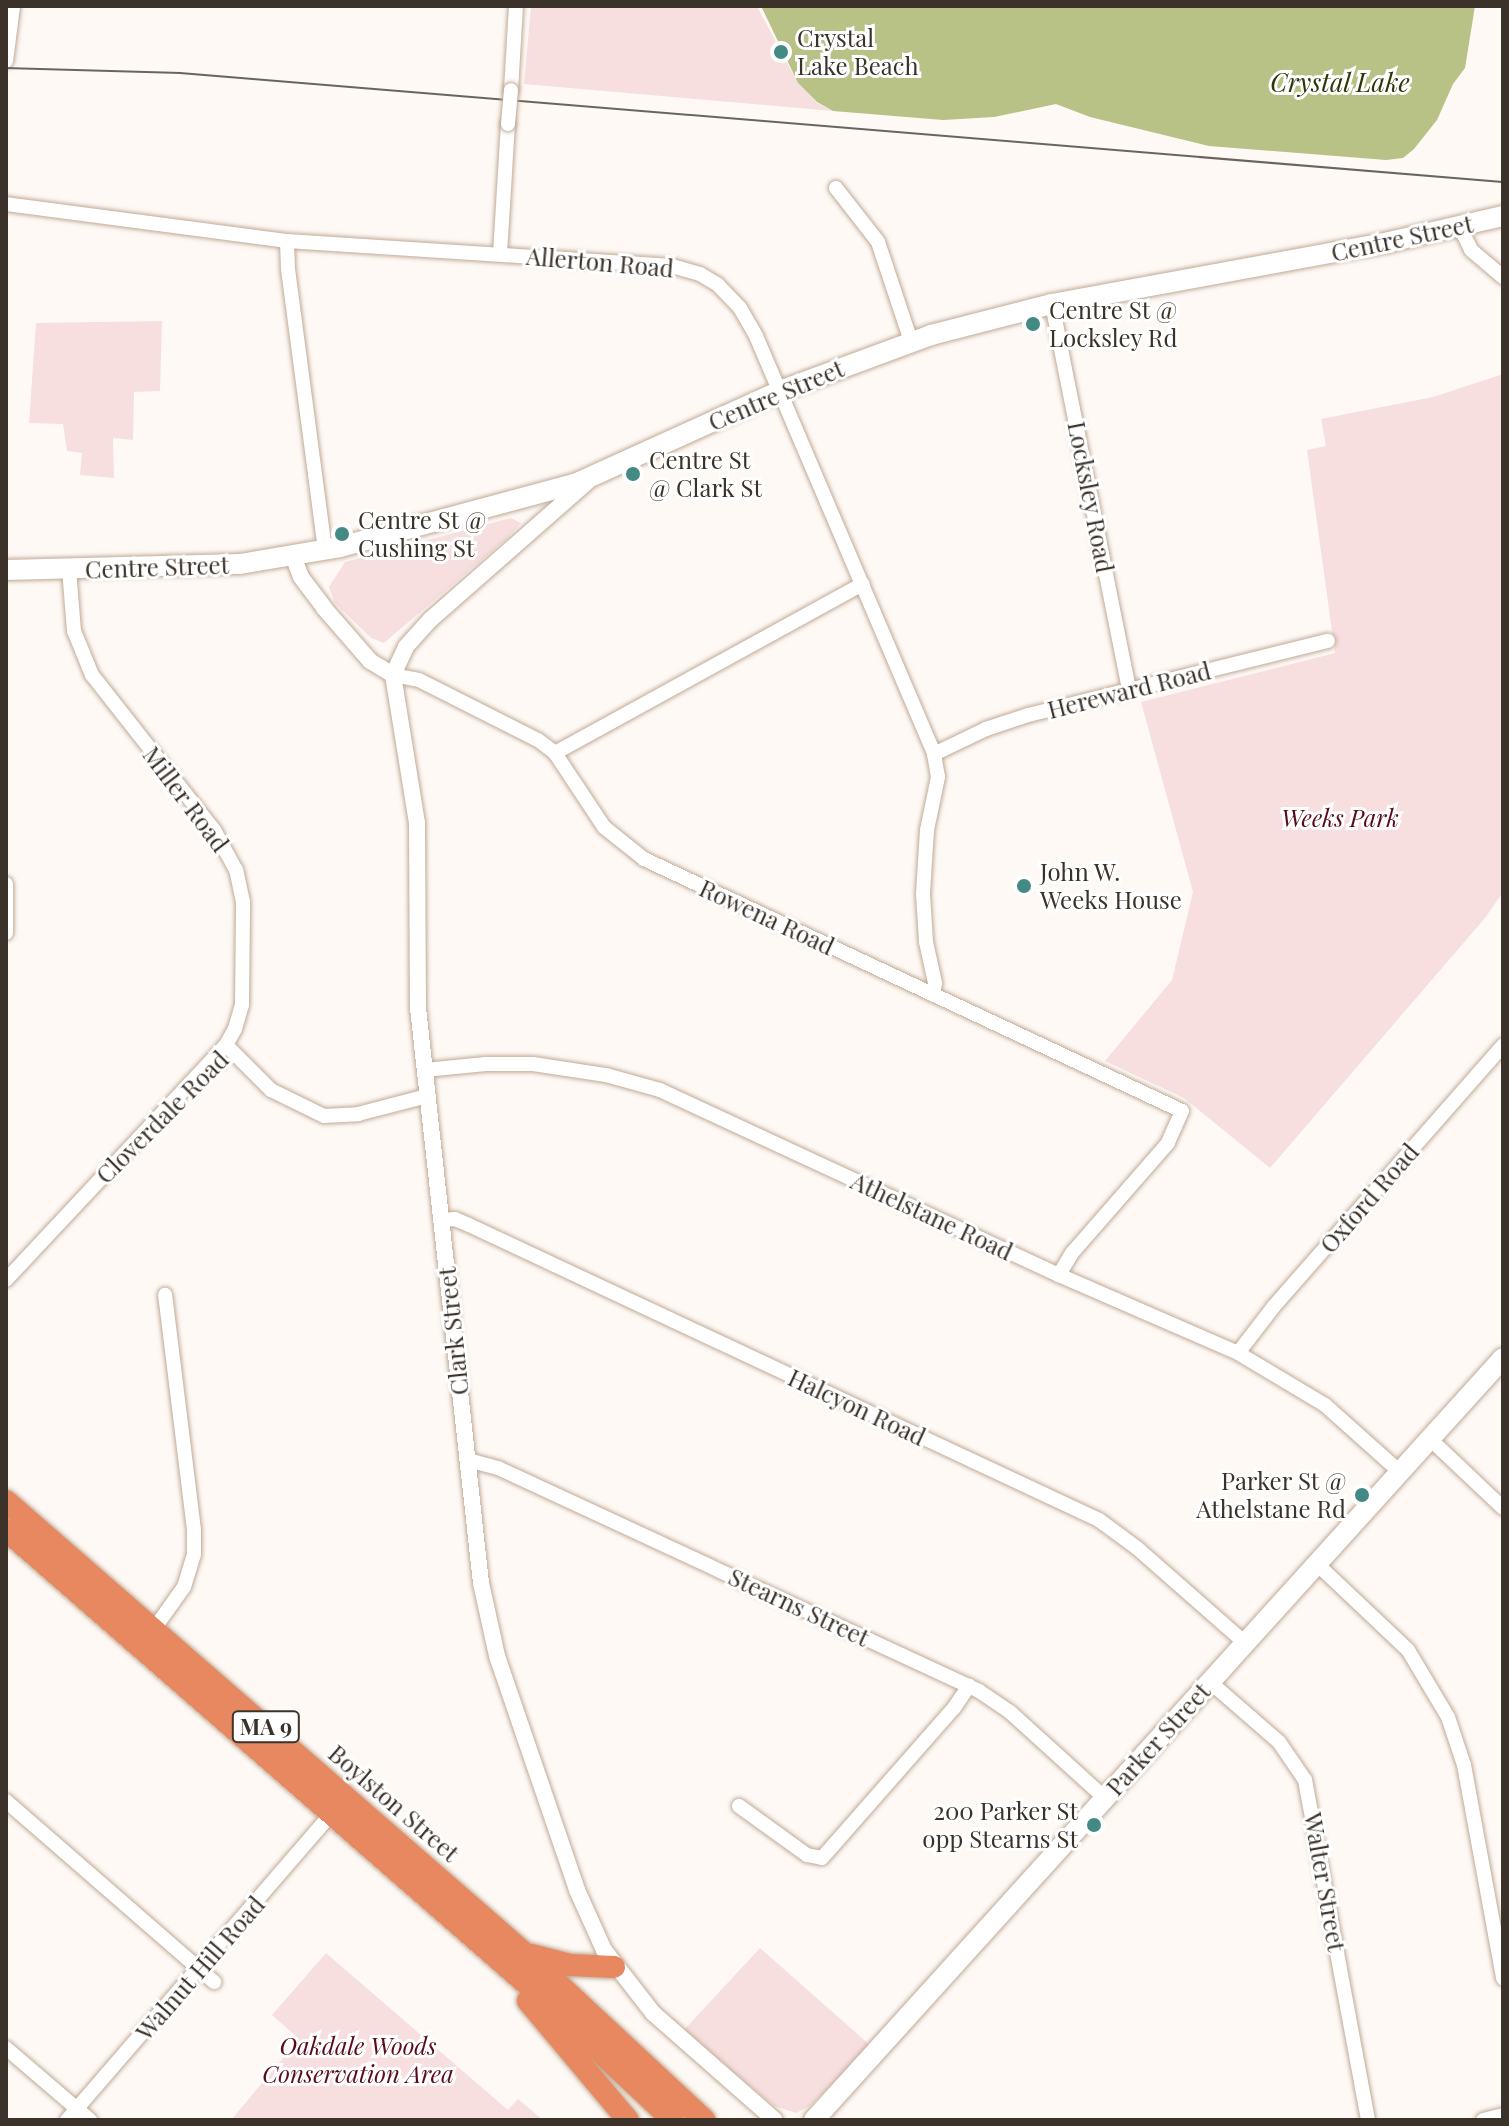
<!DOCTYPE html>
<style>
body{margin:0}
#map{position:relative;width:1509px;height:2126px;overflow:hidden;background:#fef9f5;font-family:"Playfair Display",serif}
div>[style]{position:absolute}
.green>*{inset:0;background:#f7dfdf}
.water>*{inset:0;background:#b8c186}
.roads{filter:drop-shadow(0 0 2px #c0aa95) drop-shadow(0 0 2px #c0aa95)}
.minor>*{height:14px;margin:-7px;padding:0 7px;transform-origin:7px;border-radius:7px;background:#fff}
.tertiary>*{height:16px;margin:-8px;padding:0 8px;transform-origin:8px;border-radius:8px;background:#fff}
.secondary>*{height:20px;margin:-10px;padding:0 10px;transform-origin:10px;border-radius:10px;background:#fff}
.trunk>*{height:22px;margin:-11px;padding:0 11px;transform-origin:11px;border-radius:11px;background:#e88860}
.tram>*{height:2px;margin:-1px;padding:0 1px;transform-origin:1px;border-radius:1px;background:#6c645c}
.bridges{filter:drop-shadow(0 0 2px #c0aa95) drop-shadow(0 0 2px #c0aa95)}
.minor-bridge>*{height:14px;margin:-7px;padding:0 7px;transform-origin:7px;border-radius:7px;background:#fff}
.dots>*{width:22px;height:22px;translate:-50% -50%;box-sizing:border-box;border:4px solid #fff;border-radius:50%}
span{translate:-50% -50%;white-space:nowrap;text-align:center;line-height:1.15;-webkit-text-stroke:6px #fff;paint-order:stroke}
.shield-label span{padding:2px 6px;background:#fff;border:2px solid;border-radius:6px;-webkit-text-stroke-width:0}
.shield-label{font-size:22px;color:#3b3229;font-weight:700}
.poi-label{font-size:24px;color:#3b3229}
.left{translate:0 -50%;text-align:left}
.right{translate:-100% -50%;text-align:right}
.street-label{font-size:24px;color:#3b3229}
.park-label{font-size:24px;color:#5a0b1a;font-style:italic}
.water-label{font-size:26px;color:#313607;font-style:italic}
.frame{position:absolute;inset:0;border:8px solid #3b3229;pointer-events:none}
</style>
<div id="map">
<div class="green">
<i style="clip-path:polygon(531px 6px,757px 6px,798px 83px,817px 103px,833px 111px,524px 84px)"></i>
<i style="clip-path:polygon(162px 321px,160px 391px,134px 392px,133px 440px,113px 438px,114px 478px,80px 475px,82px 453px,67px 451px,63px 424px,29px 423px,36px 323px)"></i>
<i style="clip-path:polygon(1503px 374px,1503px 892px,1485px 918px,1270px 1168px,1184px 1098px,1105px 1061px,1172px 980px,1193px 892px,1141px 702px,1335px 653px,1307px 450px,1326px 446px,1321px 419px,1433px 397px)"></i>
<i style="clip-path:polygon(511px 518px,521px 523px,505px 540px,384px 643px,371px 638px,335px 603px,329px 587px,345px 562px)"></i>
<i style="clip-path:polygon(760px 1948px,871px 2046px,810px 2106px,796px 2113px,774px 2106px,684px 2030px)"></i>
<i style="clip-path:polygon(326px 1953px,508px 2110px,518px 2099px,543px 2120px,231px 2120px,299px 2039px,272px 2015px)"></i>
</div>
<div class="water">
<i style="clip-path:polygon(761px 6px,1475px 6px,1465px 68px,1453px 84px,1437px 120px,1414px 149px,1403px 158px,1386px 160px,1209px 146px,1090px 117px,1056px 104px,994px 117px,943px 120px,833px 111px,817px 102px,798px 83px)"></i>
</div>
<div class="roads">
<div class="minor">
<i style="left:6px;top:61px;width:55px;rotate:-82.7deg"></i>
<i style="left:511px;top:90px;width:84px;rotate:-86.6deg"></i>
<i style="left:836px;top:188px;width:68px;rotate:52.1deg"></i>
<i style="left:878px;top:242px;width:104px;rotate:71.6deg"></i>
<i style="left:6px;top:204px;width:283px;rotate:7.5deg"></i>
<i style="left:287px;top:241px;width:386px;rotate:3.7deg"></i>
<i style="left:672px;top:266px;width:29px;rotate:16deg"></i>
<i style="left:700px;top:274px;width:21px;rotate:31deg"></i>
<i style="left:718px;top:285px;width:32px;rotate:46deg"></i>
<i style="left:740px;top:308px;width:32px;rotate:60deg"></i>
<i style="left:756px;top:336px;width:454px;rotate:66.9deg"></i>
<i style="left:934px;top:754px;width:23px;rotate:80deg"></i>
<i style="left:938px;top:777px;width:54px;rotate:101.7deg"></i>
<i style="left:927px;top:830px;width:64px;rotate:93.6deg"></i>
<i style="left:923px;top:894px;width:48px;rotate:86.4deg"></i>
<i style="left:926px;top:942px;width:42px;rotate:77.6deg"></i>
<i style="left:935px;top:983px;width:12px;rotate:99deg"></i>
<i style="left:1460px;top:227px;width:25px;rotate:64deg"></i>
<i style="left:1471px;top:250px;width:42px;rotate:40.2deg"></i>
<i style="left:287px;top:241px;width:28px;rotate:88deg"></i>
<i style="left:288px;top:269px;width:282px;rotate:82.5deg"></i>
<i style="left:500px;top:254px;width:130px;rotate:-86.5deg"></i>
<i style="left:1052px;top:304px;width:394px;rotate:78.7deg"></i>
<i style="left:393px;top:675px;width:26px;rotate:11deg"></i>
<i style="left:419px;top:680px;width:133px;rotate:26.8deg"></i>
<i style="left:538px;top:740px;width:21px;rotate:37deg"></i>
<i style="left:555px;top:753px;width:89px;rotate:56.5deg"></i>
<i style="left:604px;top:827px;width:51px;rotate:38.7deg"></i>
<i style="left:644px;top:859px;width:594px;rotate:25.1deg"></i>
<i style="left:1182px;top:1111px;width:35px;rotate:114deg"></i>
<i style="left:1168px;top:1143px;width:146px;rotate:131.1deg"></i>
<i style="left:1072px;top:1253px;width:26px;rotate:121deg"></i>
<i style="left:555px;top:753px;width:351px;rotate:-28.8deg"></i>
<i style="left:934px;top:754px;width:58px;rotate:-25.7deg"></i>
<i style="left:986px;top:729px;width:44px;rotate:-18.4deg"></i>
<i style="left:1028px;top:715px;width:309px;rotate:-13.9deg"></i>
<i style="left:6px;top:884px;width:49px;rotate:90deg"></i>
<i style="left:226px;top:1045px;width:64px;rotate:45deg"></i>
<i style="left:271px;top:1090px;width:59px;rotate:26.1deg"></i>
<i style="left:324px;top:1116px;width:34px;rotate:-3deg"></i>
<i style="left:358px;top:1114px;width:71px;rotate:-14.6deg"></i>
<i style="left:425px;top:1070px;width:61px;rotate:-5.6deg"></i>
<i style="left:486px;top:1064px;width:47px"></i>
<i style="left:533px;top:1064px;width:74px;rotate:8.6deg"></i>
<i style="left:606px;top:1075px;width:56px;rotate:15.5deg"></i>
<i style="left:660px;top:1090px;width:440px;rotate:24.9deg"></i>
<i style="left:1059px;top:1275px;width:195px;rotate:23.5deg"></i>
<i style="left:1238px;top:1353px;width:101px;rotate:30.9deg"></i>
<i style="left:1325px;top:1405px;width:101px;rotate:41.8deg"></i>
<i style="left:441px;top:1220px;width:14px;rotate:-4deg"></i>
<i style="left:455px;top:1219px;width:15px;rotate:23deg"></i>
<i style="left:469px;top:1225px;width:696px;rotate:25.09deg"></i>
<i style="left:1099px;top:1520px;width:47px;rotate:36.4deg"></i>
<i style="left:1137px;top:1548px;width:144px;rotate:41.3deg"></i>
<i style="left:6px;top:1280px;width:322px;rotate:-46.9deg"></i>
<i style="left:226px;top:1045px;width:18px;rotate:-61deg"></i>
<i style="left:235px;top:1029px;width:25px;rotate:-74deg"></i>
<i style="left:242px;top:1005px;width:103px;rotate:-89.4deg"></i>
<i style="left:243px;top:902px;width:33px;rotate:-102deg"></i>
<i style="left:236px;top:870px;width:46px;rotate:-118.8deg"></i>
<i style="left:214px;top:830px;width:197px;rotate:-128.2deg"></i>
<i style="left:92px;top:675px;width:48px;rotate:-112.2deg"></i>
<i style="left:74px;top:631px;width:62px;rotate:-94.6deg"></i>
<i style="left:1238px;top:1353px;width:59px;rotate:-52.5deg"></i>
<i style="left:1274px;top:1306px;width:347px;rotate:-48.7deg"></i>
<i style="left:1430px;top:1439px;width:100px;rotate:43.4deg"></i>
<i style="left:468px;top:1460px;width:31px;rotate:15deg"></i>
<i style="left:498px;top:1468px;width:530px;rotate:24.87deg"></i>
<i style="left:979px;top:1691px;width:37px;rotate:34deg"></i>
<i style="left:1010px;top:1712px;width:128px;rotate:42.2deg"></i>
<i style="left:1317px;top:1564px;width:125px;rotate:43.4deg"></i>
<i style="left:1408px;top:1650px;width:78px;rotate:59.2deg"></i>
<i style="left:1448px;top:1717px;width:51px;rotate:71.6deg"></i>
<i style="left:1464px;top:1765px;width:217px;rotate:79.6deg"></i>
<i style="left:154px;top:1629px;width:52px;rotate:-54.5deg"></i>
<i style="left:184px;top:1587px;width:34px;rotate:-73deg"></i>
<i style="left:194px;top:1554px;width:24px;rotate:-90deg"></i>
<i style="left:194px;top:1530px;width:237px;rotate:-97deg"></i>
<i style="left:1210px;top:1682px;width:91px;rotate:41deg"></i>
<i style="left:1279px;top:1742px;width:46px;rotate:55.6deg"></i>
<i style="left:1305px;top:1780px;width:346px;rotate:79.5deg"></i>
<i style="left:6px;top:1801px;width:276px;rotate:41deg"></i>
<i style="left:739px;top:1806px;width:84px;rotate:35.8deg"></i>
<i style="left:807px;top:1855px;width:15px;rotate:11deg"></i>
<i style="left:822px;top:1858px;width:200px;rotate:-48.7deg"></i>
<i style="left:954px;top:1708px;width:27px;rotate:-56deg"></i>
<i style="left:6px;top:2048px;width:111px;rotate:40.6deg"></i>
<i style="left:67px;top:2120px;width:404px;rotate:-49.2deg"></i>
<i style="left:1483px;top:2120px;width:21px;rotate:-14deg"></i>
</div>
<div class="tertiary">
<i style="left:587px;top:482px;width:209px;rotate:138.7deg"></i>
<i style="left:430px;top:620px;width:36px;rotate:132deg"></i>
<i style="left:406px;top:647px;width:31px;rotate:115deg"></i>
<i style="left:393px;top:675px;width:150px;rotate:80.8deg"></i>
<i style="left:417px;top:823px;width:185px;rotate:89.7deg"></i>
<i style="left:418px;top:1008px;width:578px;rotate:83.75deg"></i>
<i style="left:481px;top:1583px;width:75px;rotate:77.6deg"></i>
<i style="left:497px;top:1656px;width:247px;rotate:71.1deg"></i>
<i style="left:577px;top:1890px;width:66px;rotate:65.8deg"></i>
<i style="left:604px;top:1950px;width:80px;rotate:52.1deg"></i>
<i style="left:653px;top:2013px;width:162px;rotate:41.3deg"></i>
<i style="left:293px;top:556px;width:22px;rotate:69deg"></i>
<i style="left:301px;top:577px;width:39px;rotate:53deg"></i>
<i style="left:324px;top:608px;width:70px;rotate:49deg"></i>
<i style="left:370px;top:661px;width:27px;rotate:31deg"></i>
</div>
<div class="secondary">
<i style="left:6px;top:570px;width:234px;rotate:-1.5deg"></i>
<i style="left:240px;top:564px;width:101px;rotate:-9.6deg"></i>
<i style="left:340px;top:547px;width:245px;rotate:-15.1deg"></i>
<i style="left:577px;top:483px;width:223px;rotate:-24.4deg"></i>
<i style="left:780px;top:391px;width:161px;rotate:-20.3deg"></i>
<i style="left:931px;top:335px;width:125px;rotate:-14.4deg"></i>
<i style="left:1052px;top:304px;width:343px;rotate:-10.4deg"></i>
<i style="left:1389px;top:242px;width:117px;rotate:-12.8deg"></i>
<i style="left:814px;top:2120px;width:1027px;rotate:-47.88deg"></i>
</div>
<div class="trunk">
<i style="left:6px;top:1501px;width:707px;rotate:41.1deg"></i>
<i style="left:539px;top:1966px;width:226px;rotate:43deg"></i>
<i style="left:6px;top:1530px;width:692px;rotate:41.08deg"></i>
<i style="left:528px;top:1985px;width:198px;rotate:43deg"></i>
<i style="left:531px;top:1955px;width:40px;rotate:14.4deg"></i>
<i style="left:570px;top:1965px;width:44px;rotate:2.6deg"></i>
<i style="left:528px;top:2001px;width:155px;rotate:50deg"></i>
</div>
</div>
<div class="tram">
<i style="left:6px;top:68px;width:174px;rotate:1.6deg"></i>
<i style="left:180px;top:73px;width:1327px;rotate:4.71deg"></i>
</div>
<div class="bridges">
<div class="minor-bridge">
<i style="left:508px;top:124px;width:34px;rotate:-85deg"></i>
</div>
</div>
<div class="dots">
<i style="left:781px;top:52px;background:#438a84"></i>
<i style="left:1033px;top:324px;background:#438a84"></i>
<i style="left:633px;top:474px;background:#438a84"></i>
<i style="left:342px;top:534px;background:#438a84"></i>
<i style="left:1024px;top:886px;background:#438a84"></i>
<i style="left:1362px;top:1495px;background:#438a84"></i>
<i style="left:1094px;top:1825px;background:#438a84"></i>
</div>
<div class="shield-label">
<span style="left:266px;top:1727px">MA 9</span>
</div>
<div class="poi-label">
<span class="left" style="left:797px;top:52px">Crystal<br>Lake Beach</span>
<span class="left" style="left:1049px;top:324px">Centre St @<br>Locksley Rd</span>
<span class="left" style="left:649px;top:474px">Centre St<br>@ Clark St</span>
<span class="left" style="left:358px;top:534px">Centre St @<br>Cushing St</span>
<span class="left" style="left:1040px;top:886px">John W.<br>Weeks House</span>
<span class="right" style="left:1346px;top:1495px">Parker St @<br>Athelstane Rd</span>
<span class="right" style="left:1078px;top:1825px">200 Parker St<br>opp Stearns St</span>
</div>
<div class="street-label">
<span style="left:1402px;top:238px;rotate:-12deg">Centre Street</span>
<span style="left:600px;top:262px;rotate:5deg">Allerton Road</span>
<span style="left:776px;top:395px;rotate:-23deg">Centre Street</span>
<span style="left:1091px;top:497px;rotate:79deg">Locksley Road</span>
<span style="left:157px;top:567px;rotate:-2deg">Centre Street</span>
<span style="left:1129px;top:690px;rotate:-14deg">Hereward Road</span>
<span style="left:186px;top:799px;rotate:53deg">Miller Road</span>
<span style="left:767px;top:917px;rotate:25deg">Rowena Road</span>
<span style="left:162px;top:1117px;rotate:-45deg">Cloverdale Road</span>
<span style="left:1369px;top:1198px;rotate:-49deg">Oxford Road</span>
<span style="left:932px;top:1216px;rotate:25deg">Athelstane Road</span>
<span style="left:453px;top:1331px;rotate:-96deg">Clark Street</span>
<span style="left:857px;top:1407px;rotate:25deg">Halcyon Road</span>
<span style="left:799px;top:1607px;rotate:25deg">Stearns Street</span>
<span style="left:1158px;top:1739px;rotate:-48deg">Parker Street</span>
<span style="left:394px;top:1803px;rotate:41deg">Boylston Street</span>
<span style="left:1325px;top:1882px;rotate:80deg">Walter Street</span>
<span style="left:200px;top:1968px;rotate:-49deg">Walnut Hill Road</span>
</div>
<div class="park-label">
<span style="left:1340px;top:818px">Weeks Park</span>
<span style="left:358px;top:2060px">Oakdale Woods<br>Conservation Area</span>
</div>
<div class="water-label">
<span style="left:1340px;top:82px">Crystal Lake</span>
</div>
<div class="frame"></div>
</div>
